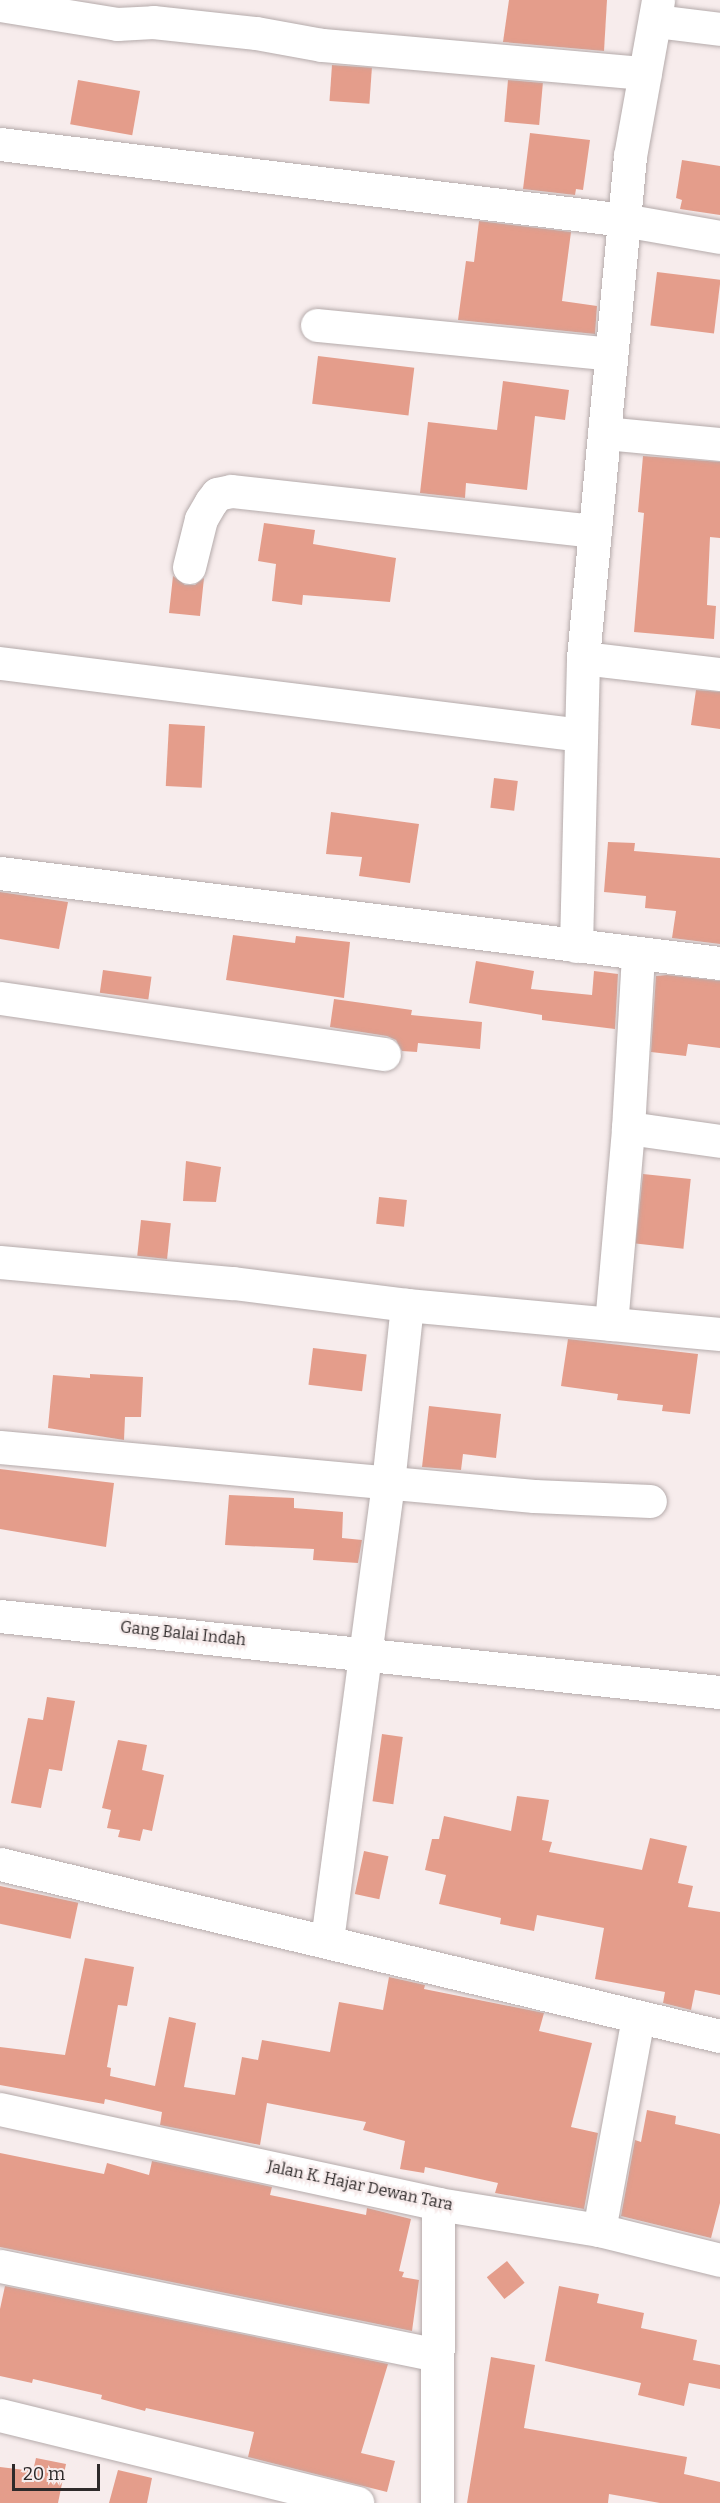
<!DOCTYPE html>
<style>
body{margin:0}
#map{position:relative;width:720px;height:2503px;overflow:hidden;background:#f7ecec;font-family:Bitter,serif}
div>[style]{position:absolute}
.building>*{inset:0;background:#e49d8b;transform-origin:0 0}
.roads{filter:drop-shadow(0 0 2px #b5abab) drop-shadow(0 0 2px #b5abab)}
.minor>*{height:33px;margin:-16.5px;padding:0 16.5px;transform-origin:16.5px;border-radius:16.5px;background:#fff}
.tertiary>*{height:33px;margin:-16.5px;padding:0 16.5px;transform-origin:16.5px;border-radius:16.5px;background:#fff}
span{translate:-50% -50%;white-space:nowrap;text-align:center;line-height:1.15;-webkit-text-stroke:4.5px #f7ecec;paint-order:stroke}
.street-label{font-size:16px;color:#2e2a2a}
.scale{position:absolute;left:12px;top:2464px;width:88px;height:27px;box-sizing:border-box;border:3px solid #2e2a2a;border-top:0;padding-left:8px;font-size:18px;line-height:21px;white-space:nowrap;color:#2e2a2a;-webkit-text-stroke:4px #f7ecec;paint-order:stroke}
</style>
<div id="map">
<div class="building">
<i style="clip-path:polygon(509px 0,607px 0,604px 51px,503px 42px)"></i>
<i style="left:332px;top:65px;width:40px;height:36px;rotate:4deg"></i>
<i style="left:78px;top:80px;width:63px;height:45px;rotate:10deg"></i>
<i style="left:508px;top:80px;width:35px;height:42px;rotate:5deg"></i>
<i style="clip-path:polygon(530px 133px,590px 140px,583px 190px,576px 189px,575px 195px,523px 189px)"></i>
<i style="clip-path:polygon(682px 160px,720px 166px,720px 215px,680px 209px,682px 200px,676px 198px)"></i>
<i style="clip-path:polygon(479px 221px,571px 232px,562px 301px,597px 306px,595px 334px,458px 320px,466px 261px,474px 262px)"></i>
<i style="left:657px;top:272px;width:64px;height:54px;rotate:7deg"></i>
<i style="left:318px;top:356px;width:97px;height:48px;rotate:7deg"></i>
<i style="clip-path:polygon(503px 381px,569px 390px,565px 420px,535px 416px,527px 490px,466px 483px,465px 498px,420px 493px,428px 422px,497px 430px)"></i>
<i style="clip-path:polygon(643px 456px,720px 462px,720px 538px,710px 537px,707px 605px,716px 606px,714px 639px,634px 632px,644px 513px,638px 512px)"></i>
<i style="clip-path:polygon(264px 523px,315px 530px,313px 544px,396px 558px,390px 602px,303px 595px,302px 605px,272px 601px,276px 564px,258px 561px)"></i>
<i style="clip-path:polygon(173px 576px,185px 585px,195px 585px,204px 578px,200px 616px,169px 613px)"></i>
<i style="clip-path:polygon(696px 690px,720px 692px,720px 729px,691px 725px)"></i>
<i style="left:169px;top:724px;width:36px;height:62px;rotate:3deg"></i>
<i style="left:494px;top:778px;width:24px;height:30px;rotate:7deg"></i>
<i style="clip-path:polygon(331px 812px,419px 824px,410px 883px,359px 876px,362px 857px,326px 854px)"></i>
<i style="clip-path:polygon(608px 842px,635px 843px,634px 851px,720px 858px,720px 944px,672px 938px,676px 911px,645px 908px,646px 896px,604px 892px)"></i>
<i style="clip-path:polygon(0 892px,68px 902px,59px 949px,0 939px)"></i>
<i style="clip-path:polygon(233px 935px,295px 943px,296px 936px,350px 942px,344px 998px,226px 980px)"></i>
<i style="clip-path:polygon(476px 961px,534px 971px,531px 989px,592px 995px,594px 971px,618px 974px,615px 1029px,542px 1020px,542px 1015px,469px 1003px)"></i>
<i style="left:103px;top:970px;width:49px;height:23px;rotate:8deg"></i>
<i style="clip-path:polygon(667px 975px,720px 981px,720px 1048px,688px 1044px,686px 1056px,651px 1052px,656px 976px)"></i>
<i style="clip-path:polygon(334px 999px,412px 1010px,411px 1015px,482px 1022px,480px 1049px,418px 1043px,417px 1052px,402px 1051px,396px 1040px,387px 1036px,330px 1027px)"></i>
<i style="clip-path:polygon(186px 1161px,221px 1167px,216px 1202px,183px 1201px)"></i>
<i style="left:643px;top:1174px;width:48px;height:70px;rotate:6deg"></i>
<i style="left:379px;top:1197px;width:28px;height:27px;rotate:6deg"></i>
<i style="left:141px;top:1220px;width:30px;height:36px;rotate:6deg"></i>
<i style="clip-path:polygon(568px 1339px,698px 1354px,690px 1414px,662px 1411px,663px 1405px,617px 1400px,618px 1394px,561px 1386px)"></i>
<i style="left:313px;top:1348px;width:54px;height:37px;rotate:7deg"></i>
<i style="clip-path:polygon(90px 1374px,143px 1377px,141px 1417px,125px 1417px,124px 1440px,48px 1428px,53px 1375px,90px 1378px)"></i>
<i style="clip-path:polygon(429px 1406px,501px 1414px,496px 1458px,463px 1454px,461px 1470px,422px 1467px)"></i>
<i style="clip-path:polygon(0 1469px,114px 1483px,106px 1547px,0 1529px)"></i>
<i style="clip-path:polygon(229px 1495px,294px 1498px,294px 1508px,343px 1512px,342px 1538px,362px 1540px,358px 1563px,313px 1560px,314px 1549px,225px 1545px)"></i>
<i style="clip-path:polygon(47px 1697px,75px 1701px,62px 1771px,49px 1769px,41px 1808px,11px 1803px,28px 1718px,43px 1720px)"></i>
<i style="left:382px;top:1734px;width:21px;height:68px;rotate:8deg"></i>
<i style="clip-path:polygon(118px 1740px,147px 1745px,142px 1770px,164px 1775px,152px 1831px,143px 1829px,140px 1841px,118px 1837px,120px 1830px,107px 1828px,111px 1810px,102px 1808px)"></i>
<i style="clip-path:polygon(517px 1796px,549px 1800px,542px 1840px,552px 1842px,549px 1852px,642px 1870px,650px 1838px,687px 1846px,678px 1883px,693px 1886px,688px 1907px,720px 1912px,720px 1995px,695px 1990px,691px 2010px,663px 2003px,665px 1992px,595px 1979px,604px 1928px,537px 1915px,534px 1931px,500px 1924px,501px 1918px,439px 1904px,446px 1875px,425px 1870px,432px 1839px,439px 1839px,444px 1816px,511px 1831px)"></i>
<i style="left:364px;top:1851px;width:25px;height:44px;rotate:12deg"></i>
<i style="left:0;top:1886px;width:80px;height:37px;rotate:12deg"></i>
<i style="clip-path:polygon(85px 1958px,134px 1967px,127px 2006px,118px 2005px,107px 2067px,111px 2068px,110px 2076px,155px 2086px,169px 2017px,196px 2023px,184px 2087px,235px 2095px,242px 2057px,258px 2060px,262px 2040px,330px 2052px,339px 2002px,383px 2010px,389px 1977px,425px 1985px,424px 1989px,544px 2013px,539px 2031px,592px 2043px,571px 2127px,598px 2133px,584px 2209px,495px 2193px,498px 2183px,425px 2167px,424px 2173px,400px 2169px,405px 2141px,363px 2130px,366px 2122px,267px 2103px,260px 2145px,160px 2125px,162px 2112px,105px 2099px,104px 2104px,0 2085px,0 2047px,65px 2055px)"></i>
<i style="clip-path:polygon(647px 2110px,676px 2116px,675px 2124px,720px 2134px,720px 2203px,711px 2238px,621px 2216px,635px 2140px,641px 2142px)"></i>
<i style="clip-path:polygon(0 2153px,104px 2174px,107px 2163px,149px 2175px,152px 2161px,272px 2187px,270px 2195px,366px 2215px,367px 2208px,411px 2219px,399px 2271px,404px 2272px,402px 2277px,419px 2280px,412px 2331px,0 2247px)"></i>
<i style="left:507px;top:2261px;width:28px;height:26px;rotate:51deg"></i>
<i style="clip-path:polygon(5px 2286px,388px 2364px,361px 2453px,395px 2461px,387px 2492px,248px 2457px,254px 2432px,146px 2408px,145px 2411px,101px 2399px,102px 2395px,33px 2379px,32px 2383px,0 2376px,0 2309px)"></i>
<i style="clip-path:polygon(559px 2286px,599px 2294px,597px 2303px,644px 2313px,641px 2328px,697px 2340px,693px 2360px,720px 2365px,720px 2389px,689px 2383px,684px 2406px,638px 2395px,641px 2383px,545px 2361px)"></i>
<i style="clip-path:polygon(491px 2357px,535px 2365px,524px 2428px,687px 2457px,684px 2474px,720px 2482px,720px 2503px,660px 2503px,609px 2494px,608px 2503px,467px 2503px)"></i>
<i style="clip-path:polygon(36px 2458px,66px 2464px,58px 2503px,0 2503px,0 2467px,33px 2471px)"></i>
<i style="clip-path:polygon(118px 2470px,152px 2478px,147px 2503px,109px 2503px)"></i>
</div>
<div class="roads">
<div class="minor">
<i style="left:0;top:5px;width:119px;rotate:9.2deg"></i>
<i style="left:117px;top:24px;width:36px;rotate:-3deg"></i>
<i style="left:153px;top:22px;width:104px;rotate:6.1deg"></i>
<i style="left:256px;top:33px;width:67px;rotate:10.3deg"></i>
<i style="left:322px;top:45px;width:324px;rotate:5deg"></i>
<i style="left:655px;top:21px;width:65px;rotate:7deg"></i>
<i style="left:0;top:144px;width:629px;rotate:6.94deg"></i>
<i style="left:624px;top:220px;width:97px;rotate:10deg"></i>
<i style="left:317px;top:325px;width:295px;rotate:5.6deg"></i>
<i style="left:604px;top:433px;width:117px;rotate:5.4deg"></i>
<i style="left:189px;top:567px;width:49px;rotate:-76deg"></i>
<i style="left:201px;top:519px;width:20px;rotate:-60deg"></i>
<i style="left:211px;top:502px;width:10px;rotate:-53deg"></i>
<i style="left:217px;top:494px;width:14px;rotate:-12deg"></i>
<i style="left:231px;top:491px;width:366px;rotate:6.3deg"></i>
<i style="left:583px;top:658px;width:138px;rotate:6.7deg"></i>
<i style="left:0;top:663px;width:585px;rotate:7.06deg"></i>
<i style="left:0;top:873px;width:726px;rotate:7.13deg"></i>
<i style="left:576px;top:946px;width:288px;rotate:-88.6deg"></i>
<i style="left:583px;top:658px;width:504px;rotate:-84.65deg"></i>
<i style="left:630px;top:156px;width:158px;rotate:-79.8deg"></i>
<i style="left:638px;top:955px;width:173px;rotate:93.3deg"></i>
<i style="left:628px;top:1128px;width:93px;rotate:8deg"></i>
<i style="left:0;top:998px;width:388px;rotate:8.3deg"></i>
<i style="left:0;top:1262px;width:234px;rotate:5.2deg"></i>
<i style="left:233px;top:1283px;width:175px;rotate:7.2deg"></i>
<i style="left:407px;top:1305px;width:179px;rotate:96.1deg"></i>
<i style="left:388px;top:1483px;width:462px;rotate:97.6deg"></i>
<i style="left:407px;top:1305px;width:314px;rotate:5.3deg"></i>
<i style="left:611px;top:1324px;width:197px;rotate:-85deg"></i>
<i style="left:0;top:1447px;width:536px;rotate:5.24deg"></i>
<i style="left:534px;top:1496px;width:116px;rotate:2.5deg"></i>
<i style="left:0;top:1616px;width:724px;rotate:6.03deg"></i>
<i style="left:0;top:1864px;width:740px;rotate:13.44deg"></i>
<i style="left:599px;top:2230px;width:216px;rotate:-79.6deg"></i>
<i style="left:0;top:2266px;width:445px;rotate:11.5deg"></i>
<i style="left:0;top:2415px;width:368px;rotate:13.8deg"></i>
<i style="left:437px;top:2503px;width:299px;rotate:-89.8deg"></i>
</div>
<div class="tertiary">
<i style="left:0;top:2109px;width:448px;rotate:12.2deg"></i>
<i style="left:438px;top:2204px;width:163px;rotate:9.2deg"></i>
<i style="left:599px;top:2230px;width:125px;rotate:13.9deg"></i>
</div>
</div>
<div class="street-label">
<span style="left:183px;top:1634px;rotate:6deg">Gang Balai Indah</span>
<span style="left:360px;top:2186px;rotate:12deg">Jalan K. Hajar Dewan Tara</span>
</div>
<div class="scale">20 m</div>
</div>
